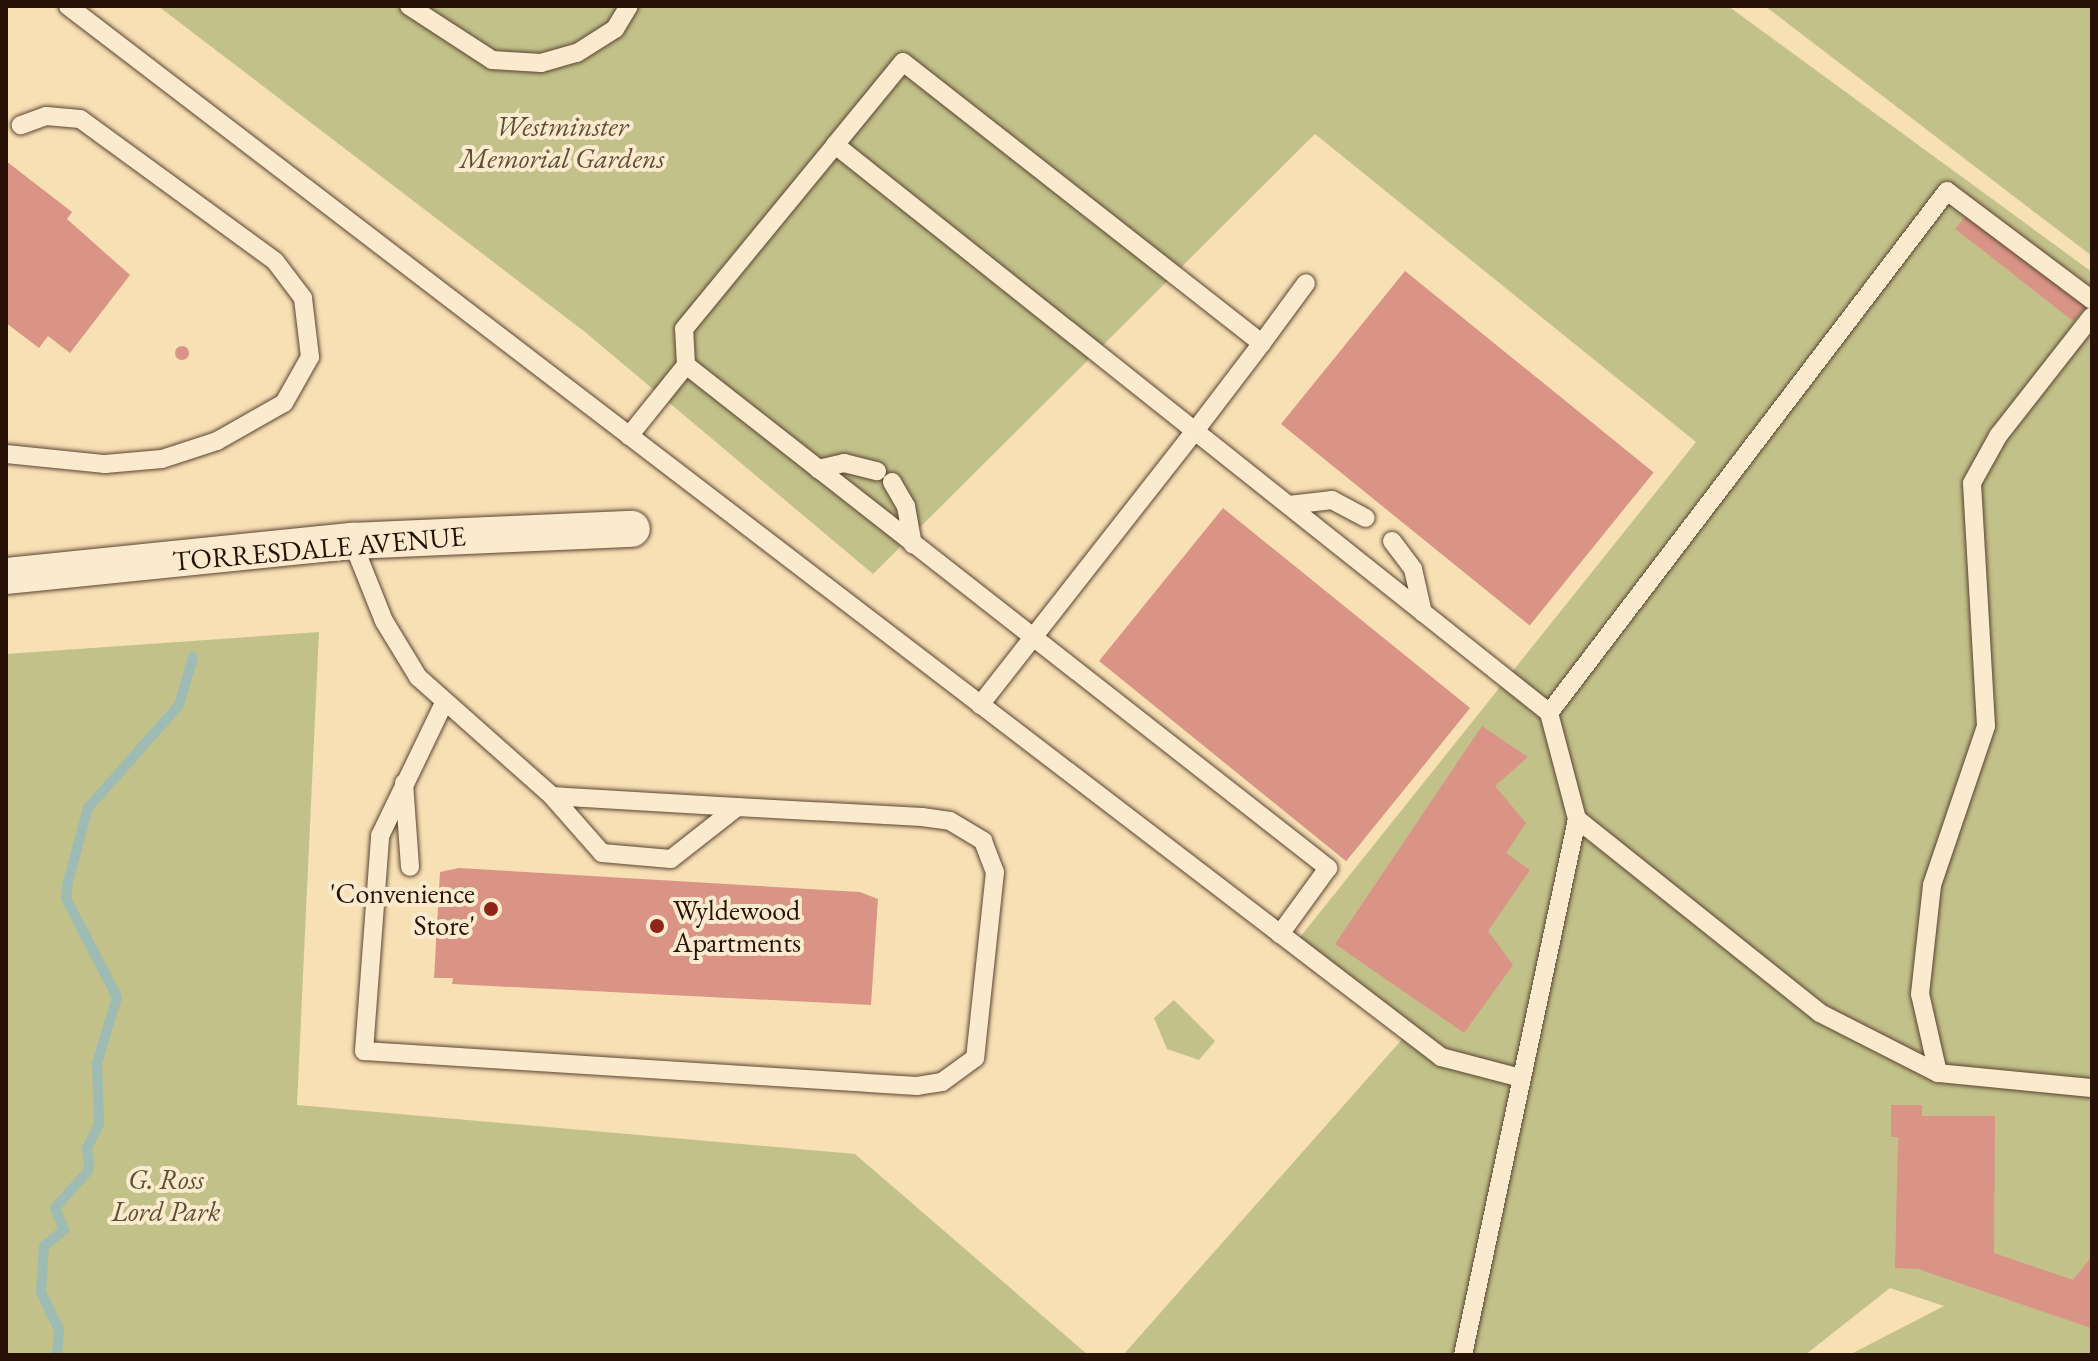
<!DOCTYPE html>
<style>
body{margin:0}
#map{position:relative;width:2098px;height:1361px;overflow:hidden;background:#f8e0b5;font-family:"EB Garamond",serif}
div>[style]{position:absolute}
.green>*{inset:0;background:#c2c18a}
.stream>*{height:10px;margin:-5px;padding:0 5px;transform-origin:5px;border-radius:5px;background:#9ebcb3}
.building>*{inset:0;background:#d99486;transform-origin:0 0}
.round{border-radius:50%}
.roads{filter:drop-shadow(0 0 2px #5b4431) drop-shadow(0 0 2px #5b4431)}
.service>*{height:18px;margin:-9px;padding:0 9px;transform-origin:9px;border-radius:9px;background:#faebcf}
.minor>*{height:36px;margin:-18px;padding:0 18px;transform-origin:18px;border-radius:18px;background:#faebcf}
.dots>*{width:22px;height:22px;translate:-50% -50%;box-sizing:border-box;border:4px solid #faebcf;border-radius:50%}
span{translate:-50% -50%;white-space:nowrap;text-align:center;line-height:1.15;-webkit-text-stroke:8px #faebcf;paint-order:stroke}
.park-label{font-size:28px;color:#5d4e34;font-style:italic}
.street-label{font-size:28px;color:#271005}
.poi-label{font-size:28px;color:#271005}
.right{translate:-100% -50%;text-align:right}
.left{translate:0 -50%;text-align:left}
.frame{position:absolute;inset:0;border:8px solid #271005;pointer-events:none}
</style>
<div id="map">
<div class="green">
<i style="clip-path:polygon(158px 6px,1728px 6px,2092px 272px,2092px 1355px,1849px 1355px,1944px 1306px,1890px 1288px,1805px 1355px,1123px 1355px,1405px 1036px,1289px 951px,1696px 442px,1315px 134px,873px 574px,585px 332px)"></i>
<i style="clip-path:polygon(1765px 6px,2092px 6px,2092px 256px)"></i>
<i style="clip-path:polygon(319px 632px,297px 1105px,855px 1154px,1088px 1355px,6px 1355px,6px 654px)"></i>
<i style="clip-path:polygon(1174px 1000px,1215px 1041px,1199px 1060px,1167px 1049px,1154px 1018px)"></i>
</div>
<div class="stream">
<i style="left:57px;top:1355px;width:25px;rotate:-85deg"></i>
<i style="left:59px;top:1330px;width:42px;rotate:-115.3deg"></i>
<i style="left:41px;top:1292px;width:46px;rotate:-86.3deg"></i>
<i style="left:44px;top:1246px;width:26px;rotate:-39deg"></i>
<i style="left:64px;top:1230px;width:24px;rotate:-112deg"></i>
<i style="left:55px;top:1208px;width:51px;rotate:-48.2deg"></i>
<i style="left:89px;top:1170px;width:22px;rotate:-95deg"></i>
<i style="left:87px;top:1148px;width:27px;rotate:-63deg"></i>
<i style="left:99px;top:1124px;width:61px;rotate:-91.9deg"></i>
<i style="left:97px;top:1063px;width:69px;rotate:-73.1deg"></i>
<i style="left:117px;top:997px;width:111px;rotate:-117.3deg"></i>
<i style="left:66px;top:898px;width:16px;rotate:-83deg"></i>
<i style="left:68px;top:882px;width:77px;rotate:-74.9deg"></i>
<i style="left:88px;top:808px;width:137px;rotate:-48.5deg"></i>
<i style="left:179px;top:705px;width:50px;rotate:-73.7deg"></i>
</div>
<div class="building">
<i style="clip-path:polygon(6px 161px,72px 212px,67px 219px,130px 275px,70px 353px,48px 336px,39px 348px,6px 323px)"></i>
<i style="left:1967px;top:214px;width:150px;height:19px;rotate:38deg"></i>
<i style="left:1405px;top:271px;width:320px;height:197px;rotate:39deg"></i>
<i class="round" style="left:175px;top:346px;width:14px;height:14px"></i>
<i style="left:1223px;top:508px;width:318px;height:197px;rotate:39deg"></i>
<i style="clip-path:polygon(1482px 726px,1528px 757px,1495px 786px,1526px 823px,1506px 853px,1530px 870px,1488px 931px,1513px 965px,1464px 1033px,1335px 944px)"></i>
<i style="clip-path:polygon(459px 868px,860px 892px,878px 899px,871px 1005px,452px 984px,453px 978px,434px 978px,440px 872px)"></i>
<i style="clip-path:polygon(1891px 1105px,1922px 1105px,1922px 1116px,1995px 1116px,1994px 1253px,2073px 1280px,2092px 1256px,2091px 1328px,1918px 1269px,1895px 1268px,1898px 1137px,1891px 1137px)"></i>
</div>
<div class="roads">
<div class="service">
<i style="left:68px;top:6px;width:1729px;rotate:37.43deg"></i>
<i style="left:1441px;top:1057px;width:83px;rotate:14.7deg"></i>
<i style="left:409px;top:6px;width:99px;rotate:33deg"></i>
<i style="left:492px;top:60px;width:49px;rotate:3.5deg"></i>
<i style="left:541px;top:63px;width:37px;rotate:-16deg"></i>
<i style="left:577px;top:53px;width:45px;rotate:-32.3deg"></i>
<i style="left:615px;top:29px;width:27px;rotate:-59deg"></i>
<i style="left:2092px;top:300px;width:181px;rotate:-143.1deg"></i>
<i style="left:1947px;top:191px;width:656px;rotate:127.32deg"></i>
<i style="left:1549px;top:713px;width:110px;rotate:75.2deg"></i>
<i style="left:1577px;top:819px;width:311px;rotate:38.6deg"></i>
<i style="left:1820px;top:1013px;width:132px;rotate:27deg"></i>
<i style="left:1938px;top:1073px;width:155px;rotate:5.6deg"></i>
<i style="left:1262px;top:343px;width:74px;rotate:-53.7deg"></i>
<i style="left:686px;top:365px;width:816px;rotate:38.08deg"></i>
<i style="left:1328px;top:868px;width:82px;rotate:126deg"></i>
<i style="left:629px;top:436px;width:91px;rotate:-51.2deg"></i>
<i style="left:686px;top:365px;width:36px;rotate:-93deg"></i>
<i style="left:684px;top:329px;width:238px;rotate:-50.6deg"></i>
<i style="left:835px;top:145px;width:107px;rotate:-50.7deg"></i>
<i style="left:903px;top:62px;width:456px;rotate:38.1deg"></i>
<i style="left:1262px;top:343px;width:111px;rotate:127.3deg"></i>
<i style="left:1195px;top:431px;width:460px;rotate:-141.5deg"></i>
<i style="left:6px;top:454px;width:100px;rotate:5.8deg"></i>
<i style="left:105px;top:464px;width:57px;rotate:-5deg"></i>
<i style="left:162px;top:459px;width:58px;rotate:-18.1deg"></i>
<i style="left:217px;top:441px;width:77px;rotate:-29.6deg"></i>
<i style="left:284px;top:403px;width:53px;rotate:-60.5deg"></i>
<i style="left:310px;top:357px;width:59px;rotate:-96.8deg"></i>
<i style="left:303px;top:298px;width:46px;rotate:-127.1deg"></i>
<i style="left:275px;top:261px;width:241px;rotate:-143.9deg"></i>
<i style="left:80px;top:119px;width:34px;rotate:-175deg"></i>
<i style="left:46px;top:116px;width:27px;rotate:160deg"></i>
<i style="left:818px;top:469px;width:27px;rotate:-13deg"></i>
<i style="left:844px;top:463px;width:34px;rotate:14deg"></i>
<i style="left:892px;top:482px;width:28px;rotate:60deg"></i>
<i style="left:906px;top:506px;width:39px;rotate:80deg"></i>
<i style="left:1289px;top:505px;width:43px;rotate:-6.6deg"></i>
<i style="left:1332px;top:500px;width:38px;rotate:28deg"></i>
<i style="left:352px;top:541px;width:86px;rotate:68.2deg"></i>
<i style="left:384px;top:621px;width:66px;rotate:58.7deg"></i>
<i style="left:418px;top:677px;width:179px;rotate:41.6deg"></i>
<i style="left:552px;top:796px;width:76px;rotate:48.7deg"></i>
<i style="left:602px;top:853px;width:69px;rotate:5deg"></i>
<i style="left:671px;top:859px;width:84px;rotate:-38.2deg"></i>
<i style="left:737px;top:807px;width:185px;rotate:3.1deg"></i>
<i style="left:922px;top:817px;width:28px;rotate:8deg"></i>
<i style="left:950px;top:821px;width:39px;rotate:31deg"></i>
<i style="left:983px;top:841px;width:33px;rotate:69deg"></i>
<i style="left:995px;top:872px;width:187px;rotate:96.1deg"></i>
<i style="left:975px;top:1058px;width:41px;rotate:144deg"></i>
<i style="left:942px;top:1082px;width:25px;rotate:171deg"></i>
<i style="left:917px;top:1086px;width:554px;rotate:-176.38deg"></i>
<i style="left:364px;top:1051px;width:216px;rotate:-85.7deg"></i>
<i style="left:380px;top:836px;width:148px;rotate:-64.3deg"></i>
<i style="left:1392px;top:541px;width:35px;rotate:53deg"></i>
<i style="left:1413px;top:569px;width:45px;rotate:77.2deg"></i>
<i style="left:980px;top:705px;width:348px;rotate:-51.9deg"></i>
<i style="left:1195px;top:431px;width:453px;rotate:38.5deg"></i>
<i style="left:404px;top:783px;width:84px;rotate:85.9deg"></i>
<i style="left:552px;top:796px;width:185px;rotate:3.4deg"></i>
<i style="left:1938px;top:1073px;width:81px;rotate:-102.8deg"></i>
<i style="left:1920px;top:994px;width:110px;rotate:-83.7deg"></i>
<i style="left:1932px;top:885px;width:168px;rotate:-71.2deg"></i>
<i style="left:1986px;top:726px;width:243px;rotate:-93.3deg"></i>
<i style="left:1972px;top:483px;width:54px;rotate:-61deg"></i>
<i style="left:1998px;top:436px;width:152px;rotate:-51.9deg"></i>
<i style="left:1463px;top:1355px;width:548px;rotate:-77.99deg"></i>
</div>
<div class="minor">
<i style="left:6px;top:576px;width:348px;rotate:-5.8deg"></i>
<i style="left:352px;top:541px;width:280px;rotate:-2.5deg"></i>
</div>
</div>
<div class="dots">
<i style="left:491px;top:909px;background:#8f2418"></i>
<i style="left:657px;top:926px;background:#8f2418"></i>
</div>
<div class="park-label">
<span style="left:562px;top:142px">Westminster<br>Memorial Gardens</span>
<span style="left:166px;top:1195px">G. Ross<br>Lord Park</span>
</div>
<div class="street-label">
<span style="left:319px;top:548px;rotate:-5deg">TORRESDALE AVENUE</span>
</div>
<div class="poi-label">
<span class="right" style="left:475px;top:909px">'Convenience<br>Store'</span>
<span class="left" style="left:673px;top:926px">Wyldewood<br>Apartments</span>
</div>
<div class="frame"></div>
</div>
